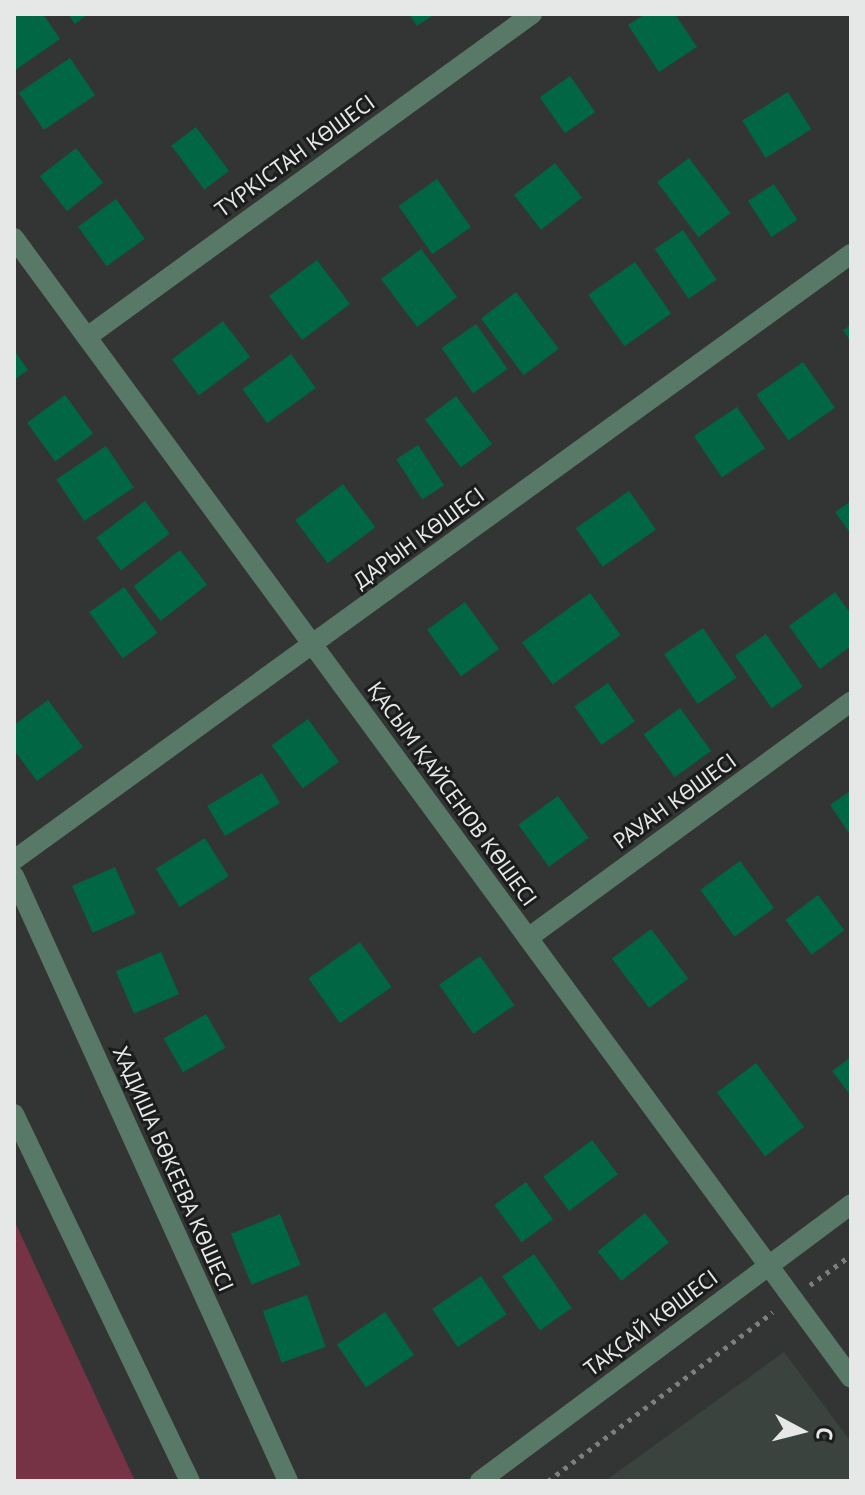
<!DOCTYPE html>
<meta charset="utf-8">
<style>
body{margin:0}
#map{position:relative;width:865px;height:1495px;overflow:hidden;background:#333534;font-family:"PT Sans",sans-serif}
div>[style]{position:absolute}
.built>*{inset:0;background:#3b433e}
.green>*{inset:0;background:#763346}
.building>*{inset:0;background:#006643;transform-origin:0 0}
.path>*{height:5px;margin-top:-2.5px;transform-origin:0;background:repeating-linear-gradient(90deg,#7d7f7e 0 4px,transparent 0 10px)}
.minor>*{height:20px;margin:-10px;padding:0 10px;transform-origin:10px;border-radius:10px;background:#597968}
span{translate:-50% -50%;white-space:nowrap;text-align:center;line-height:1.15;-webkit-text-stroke:6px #1b1c1c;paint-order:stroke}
.street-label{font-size:22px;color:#e6e8e7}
.frame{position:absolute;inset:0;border:16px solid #e6e8e7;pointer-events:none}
.north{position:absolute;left:761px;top:1391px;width:80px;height:80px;-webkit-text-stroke:6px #1b1c1c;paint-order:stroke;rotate:97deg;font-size:22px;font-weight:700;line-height:32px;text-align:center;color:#e6e8e7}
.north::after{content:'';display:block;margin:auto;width:28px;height:36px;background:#e6e8e7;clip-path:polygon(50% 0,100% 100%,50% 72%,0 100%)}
</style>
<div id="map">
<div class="built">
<i style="clip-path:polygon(784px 1352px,851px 1442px,851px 1481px,605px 1481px)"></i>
</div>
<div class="green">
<i style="clip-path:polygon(14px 1220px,135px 1481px,14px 1481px)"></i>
</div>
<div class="building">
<i style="clip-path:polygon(19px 14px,43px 14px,60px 39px,14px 71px,14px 17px)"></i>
<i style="clip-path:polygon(68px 14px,88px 14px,75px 24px)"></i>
<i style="clip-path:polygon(409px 14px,435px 14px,417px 26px)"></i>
<i style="clip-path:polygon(645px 14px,675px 14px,697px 47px,659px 72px,628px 25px)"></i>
<i style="left:70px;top:58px;width:45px;height:62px;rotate:56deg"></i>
<i style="left:570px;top:76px;width:44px;height:37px;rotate:55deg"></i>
<i style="left:788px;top:92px;width:44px;height:54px;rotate:58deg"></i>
<i style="left:196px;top:127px;width:55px;height:31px;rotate:53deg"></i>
<i style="left:76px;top:148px;width:44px;height:46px;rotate:52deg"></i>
<i style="left:689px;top:158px;width:69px;height:40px;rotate:53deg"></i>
<i style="left:555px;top:163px;width:44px;height:52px;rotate:52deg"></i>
<i style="left:437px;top:179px;width:59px;height:47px;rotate:55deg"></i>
<i style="left:774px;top:184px;width:43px;height:31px;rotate:57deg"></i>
<i style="left:116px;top:199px;width:49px;height:47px;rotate:54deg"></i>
<i style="left:683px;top:230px;width:60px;height:34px;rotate:56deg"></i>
<i style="left:421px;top:249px;width:60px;height:50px;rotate:53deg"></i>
<i style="left:317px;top:260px;width:55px;height:60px;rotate:53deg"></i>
<i style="left:635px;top:262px;width:63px;height:57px;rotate:55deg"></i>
<i style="left:516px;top:292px;width:71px;height:44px;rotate:53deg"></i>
<i style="left:223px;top:321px;width:45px;height:64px;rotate:53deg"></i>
<i style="left:476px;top:324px;width:55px;height:42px;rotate:55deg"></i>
<i style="clip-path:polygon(851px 325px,851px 342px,843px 330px)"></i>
<i style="clip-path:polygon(14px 350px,28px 370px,14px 380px)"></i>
<i style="left:291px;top:354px;width:42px;height:60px;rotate:54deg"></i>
<i style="left:803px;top:362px;width:56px;height:57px;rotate:55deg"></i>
<i style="left:65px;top:395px;width:48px;height:47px;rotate:54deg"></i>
<i style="left:456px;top:396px;width:60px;height:39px;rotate:53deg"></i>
<i style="left:737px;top:407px;width:50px;height:52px;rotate:56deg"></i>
<i style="left:418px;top:445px;width:48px;height:26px;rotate:57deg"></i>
<i style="left:106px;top:446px;width:50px;height:60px;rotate:56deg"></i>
<i style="left:343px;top:484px;width:54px;height:60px;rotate:53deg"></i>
<i style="left:629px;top:491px;width:47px;height:65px;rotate:55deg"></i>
<i style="left:145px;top:501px;width:41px;height:61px;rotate:53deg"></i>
<i style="clip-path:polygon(851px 501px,851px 534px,835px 512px)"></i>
<i style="left:180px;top:550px;width:44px;height:59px;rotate:52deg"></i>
<i style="left:124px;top:587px;width:57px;height:43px;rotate:54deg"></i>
<i style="clip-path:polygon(835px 592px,851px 614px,851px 646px,820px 669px,789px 626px)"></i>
<i style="left:590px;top:593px;width:52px;height:84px;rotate:54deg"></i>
<i style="left:465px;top:602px;width:58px;height:47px;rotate:54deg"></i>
<i style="left:703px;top:628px;width:60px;height:47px;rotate:56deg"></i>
<i style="left:766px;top:634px;width:64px;height:38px;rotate:55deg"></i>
<i style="left:608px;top:683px;width:47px;height:41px;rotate:55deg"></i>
<i style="clip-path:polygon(48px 700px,83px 747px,37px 781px,14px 750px,14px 725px)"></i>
<i style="left:680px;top:708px;width:53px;height:45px;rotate:54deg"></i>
<i style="left:308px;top:719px;width:53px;height:45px;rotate:54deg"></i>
<i style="left:262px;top:773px;width:35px;height:64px;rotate:59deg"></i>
<i style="clip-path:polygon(851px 790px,851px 836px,830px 805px)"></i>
<i style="left:558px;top:796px;width:52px;height:49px;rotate:54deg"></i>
<i style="left:205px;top:838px;width:45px;height:58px;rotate:58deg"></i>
<i style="left:740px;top:861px;width:58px;height:49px;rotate:54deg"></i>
<i style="left:115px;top:867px;width:51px;height:47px;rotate:66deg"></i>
<i style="left:818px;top:895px;width:44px;height:41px;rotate:53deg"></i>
<i style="left:651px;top:929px;width:62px;height:49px;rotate:53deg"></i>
<i style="left:360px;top:942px;width:55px;height:63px;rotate:55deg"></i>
<i style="left:161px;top:952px;width:46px;height:49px;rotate:67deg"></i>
<i style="left:480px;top:956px;width:60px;height:50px;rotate:55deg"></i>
<i style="left:206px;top:1014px;width:39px;height:49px;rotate:60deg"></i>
<i style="clip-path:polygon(851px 1057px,851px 1096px,832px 1071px)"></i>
<i style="left:756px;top:1063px;width:80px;height:49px;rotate:53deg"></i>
<i style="left:592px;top:1140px;width:43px;height:61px;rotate:53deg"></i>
<i style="left:526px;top:1182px;width:46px;height:39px;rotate:54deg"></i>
<i style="left:645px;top:1213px;width:38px;height:61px;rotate:51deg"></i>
<i style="left:280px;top:1214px;width:55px;height:53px;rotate:68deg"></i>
<i style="left:534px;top:1254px;width:66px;height:39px;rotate:55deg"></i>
<i style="left:481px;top:1276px;width:46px;height:59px;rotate:56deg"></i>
<i style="left:307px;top:1295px;width:55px;height:47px;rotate:70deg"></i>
<i style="left:385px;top:1312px;width:52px;height:58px;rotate:56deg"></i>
</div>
<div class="path">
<i style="left:810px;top:1285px;width:51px;rotate:-36.2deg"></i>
<i style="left:548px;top:1481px;width:281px;rotate:-36.9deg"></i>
</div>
<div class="minor">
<i style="left:14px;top:238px;width:1414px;rotate:53.71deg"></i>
<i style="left:87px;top:337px;width:550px;rotate:-35.97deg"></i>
<i style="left:14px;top:860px;width:1033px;rotate:-35.91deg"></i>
<i style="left:14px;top:876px;width:664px;rotate:65.63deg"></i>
<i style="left:528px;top:938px;width:400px;rotate:-36.2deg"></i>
<i style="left:14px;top:1114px;width:407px;rotate:64.4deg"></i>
<i style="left:480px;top:1481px;width:463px;rotate:-36.7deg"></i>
</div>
<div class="street-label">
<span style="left:295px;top:156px;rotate:-36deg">ТҮРКІСТАН КӨШЕСІ</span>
<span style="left:419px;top:538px;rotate:-36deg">ДАРЫН КӨШЕСІ</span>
<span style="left:452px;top:794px;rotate:54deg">ҚАСЫМ ҚАЙСЕНОВ КӨШЕСІ</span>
<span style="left:675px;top:801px;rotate:-36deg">РАУАН КӨШЕСІ</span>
<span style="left:173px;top:1169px;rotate:66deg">ХАДИША БӨКЕЕВА КӨШЕСІ</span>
<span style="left:651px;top:1323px;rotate:-37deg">ТАҚСАЙ КӨШЕСІ</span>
</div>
<div class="frame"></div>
<div class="north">С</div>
</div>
